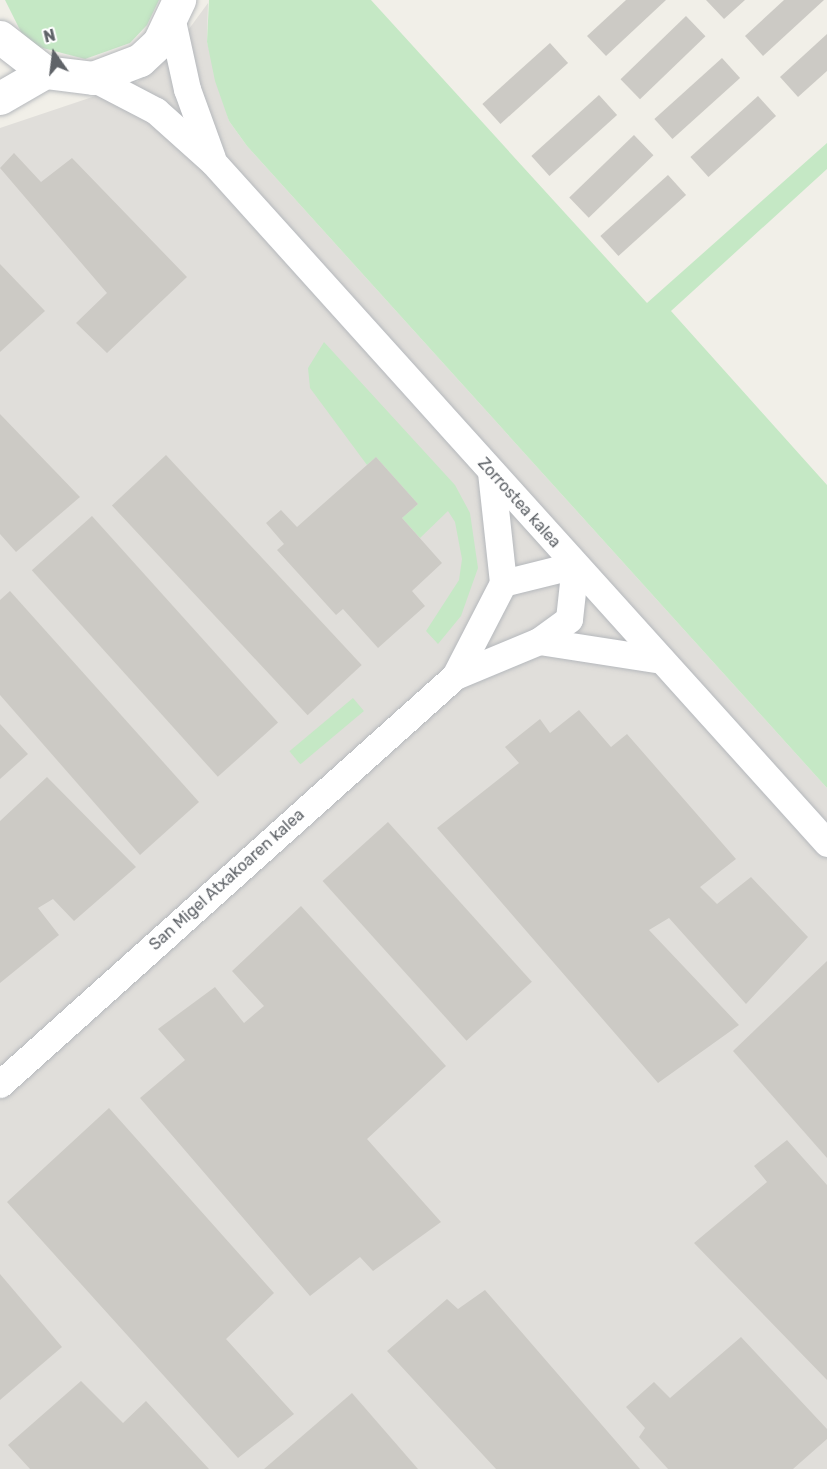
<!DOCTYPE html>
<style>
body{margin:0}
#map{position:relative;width:827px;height:1469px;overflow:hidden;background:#f1efe8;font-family:Rubik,sans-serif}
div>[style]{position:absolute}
.industrial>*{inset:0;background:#e0deda}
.green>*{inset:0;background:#c5e8c5;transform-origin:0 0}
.building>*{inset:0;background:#cccac5;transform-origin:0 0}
.roads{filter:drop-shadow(0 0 2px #b5b8bc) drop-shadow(0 0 2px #b5b8bc)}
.minor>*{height:27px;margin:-13.5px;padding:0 13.5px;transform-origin:13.5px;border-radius:13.5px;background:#fff}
.tertiary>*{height:33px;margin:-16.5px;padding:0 16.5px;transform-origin:16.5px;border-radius:16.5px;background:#fff}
span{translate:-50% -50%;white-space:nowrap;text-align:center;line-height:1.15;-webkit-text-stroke:4.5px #fff;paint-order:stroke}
.street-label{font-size:16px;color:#5f6368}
.north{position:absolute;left:24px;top:24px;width:60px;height:60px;-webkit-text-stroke:4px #fff;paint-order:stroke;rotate:346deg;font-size:16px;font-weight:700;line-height:24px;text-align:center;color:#5f6368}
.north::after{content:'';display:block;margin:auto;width:21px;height:27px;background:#5f6368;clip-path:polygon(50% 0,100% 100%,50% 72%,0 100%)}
</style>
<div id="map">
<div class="industrial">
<i style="clip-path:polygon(208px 3px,207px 42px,229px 121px,247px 146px,827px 788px,827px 1469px,0 1469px,0 128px,137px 82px,167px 59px)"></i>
</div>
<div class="green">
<i style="clip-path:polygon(5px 0,159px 0,147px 25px,130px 43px,85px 59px,39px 47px,21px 32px)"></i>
<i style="clip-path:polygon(209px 0,371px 0,647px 303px,827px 143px,827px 169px,671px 311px,827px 485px,827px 788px,247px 146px,229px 121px,215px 81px,207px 42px)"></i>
<i style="clip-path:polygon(324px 342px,455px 485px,470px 513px,478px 568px,461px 616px,438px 644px,426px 631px,459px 580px,462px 559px,455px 522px,448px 511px,420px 538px,402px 518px,418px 504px,376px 457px,367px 465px,310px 388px,308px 368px)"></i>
<i style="left:353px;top:698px;width:17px;height:83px;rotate:50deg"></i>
</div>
<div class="building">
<i style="clip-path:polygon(626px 0,666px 0,606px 56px,587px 36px)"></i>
<i style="clip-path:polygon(706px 0,745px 0,724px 19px)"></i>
<i style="clip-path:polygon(784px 0,824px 0,763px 56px,745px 36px)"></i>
<i style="left:686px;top:16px;width:28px;height:91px;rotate:46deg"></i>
<i style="clip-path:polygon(827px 34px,827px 71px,798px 97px,780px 77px)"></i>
<i style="left:550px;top:43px;width:27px;height:91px;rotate:48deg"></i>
<i style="left:722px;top:58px;width:27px;height:91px;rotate:48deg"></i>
<i style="left:599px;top:95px;width:27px;height:91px;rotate:48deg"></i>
<i style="left:758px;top:96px;width:27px;height:91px;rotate:48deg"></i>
<i style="left:634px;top:135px;width:28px;height:90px;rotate:46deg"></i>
<i style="clip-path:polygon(14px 153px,41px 182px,72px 158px,187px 277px,107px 353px,76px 323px,107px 293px,0 168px)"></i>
<i style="left:668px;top:175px;width:27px;height:91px;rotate:48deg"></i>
<i style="clip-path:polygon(0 264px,45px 311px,0 352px)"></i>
<i style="clip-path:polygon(0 414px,80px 497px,16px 552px,0 534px)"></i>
<i style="left:166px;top:455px;width:287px;height:74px;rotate:47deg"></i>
<i style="clip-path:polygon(376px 457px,418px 504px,402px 518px,442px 563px,412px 591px,425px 606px,378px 648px,343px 609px,336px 615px,277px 550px,284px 544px,266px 523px,281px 510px,297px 527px)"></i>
<i style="left:92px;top:516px;width:278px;height:81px;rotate:48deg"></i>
<i style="clip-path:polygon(10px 591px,199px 802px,140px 855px,0 695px,0 600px)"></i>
<i style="clip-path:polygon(579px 710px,611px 747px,627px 734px,736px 859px,700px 887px,717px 904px,751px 877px,808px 937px,746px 1004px,669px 918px,649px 930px,739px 1025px,658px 1083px,437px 828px,519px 763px,505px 747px,540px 719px,550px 733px)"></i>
<i style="clip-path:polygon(0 724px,28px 754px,0 779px)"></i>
<i style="clip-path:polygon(47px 777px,136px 867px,74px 921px,53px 899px,38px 908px,59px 935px,0 983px,0 821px)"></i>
<i style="left:388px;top:822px;width:215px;height:88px;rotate:48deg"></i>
<i style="clip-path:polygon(301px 906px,446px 1066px,367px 1139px,441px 1222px,373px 1271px,360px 1257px,310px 1296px,140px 1098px,185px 1060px,158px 1029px,215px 987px,244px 1023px,264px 1006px,232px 971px)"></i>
<i style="clip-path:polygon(827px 961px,827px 1158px,733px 1051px)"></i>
<i style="clip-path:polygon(109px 1108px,274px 1293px,226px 1339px,294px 1414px,238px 1458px,7px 1202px)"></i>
<i style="clip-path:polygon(787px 1140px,827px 1185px,827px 1380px,694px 1243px,767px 1182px,754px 1166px)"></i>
<i style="clip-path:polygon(0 1274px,62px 1347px,0 1400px)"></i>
<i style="clip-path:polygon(485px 1290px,640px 1469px,496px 1469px,387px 1351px,447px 1299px,458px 1309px)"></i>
<i style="clip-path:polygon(741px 1337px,827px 1429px,827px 1439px,793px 1469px,668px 1469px,639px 1437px,645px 1428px,626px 1407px,654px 1382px,670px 1398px)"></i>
<i style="clip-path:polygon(81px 1381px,123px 1423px,146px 1401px,209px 1469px,30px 1469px,8px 1445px)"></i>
<i style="clip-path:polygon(352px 1393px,418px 1469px,264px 1469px)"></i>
</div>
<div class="roads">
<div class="minor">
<i style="left:172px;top:21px;width:70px;rotate:77.6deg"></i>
<i style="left:187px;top:89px;width:73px;rotate:70.1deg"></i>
<i style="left:93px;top:78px;width:71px;rotate:27.6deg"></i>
<i style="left:156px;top:111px;width:76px;rotate:41.8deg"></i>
<i style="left:213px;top:162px;width:917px;rotate:47.96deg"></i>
<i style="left:491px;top:472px;width:112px;rotate:83.8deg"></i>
<i style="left:539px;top:641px;width:124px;rotate:8.8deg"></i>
<i style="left:455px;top:676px;width:105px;rotate:-62.7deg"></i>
<i style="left:503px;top:583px;width:74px;rotate:-14deg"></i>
<i style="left:0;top:1084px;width:611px;rotate:-41.88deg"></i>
<i style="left:455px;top:676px;width:91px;rotate:-22.6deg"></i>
<i style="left:539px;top:641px;width:37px;rotate:-36deg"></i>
<i style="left:569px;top:619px;width:54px;rotate:-83.7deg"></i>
</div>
<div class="tertiary">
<i style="left:0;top:37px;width:57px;rotate:37.9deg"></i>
<i style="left:45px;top:72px;width:48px;rotate:7.1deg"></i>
<i style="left:93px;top:78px;width:50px;rotate:-21deg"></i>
<i style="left:140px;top:60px;width:26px;rotate:-43deg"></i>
<i style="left:159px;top:42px;width:47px;rotate:-64.5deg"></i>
<i style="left:0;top:98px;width:52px;rotate:-30deg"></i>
</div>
</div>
<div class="street-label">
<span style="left:519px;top:503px;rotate:48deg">Zorrostea kalea</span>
<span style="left:227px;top:880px;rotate:-42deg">San Migel Atxakoaren kalea</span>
</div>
<div class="north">N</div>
</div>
